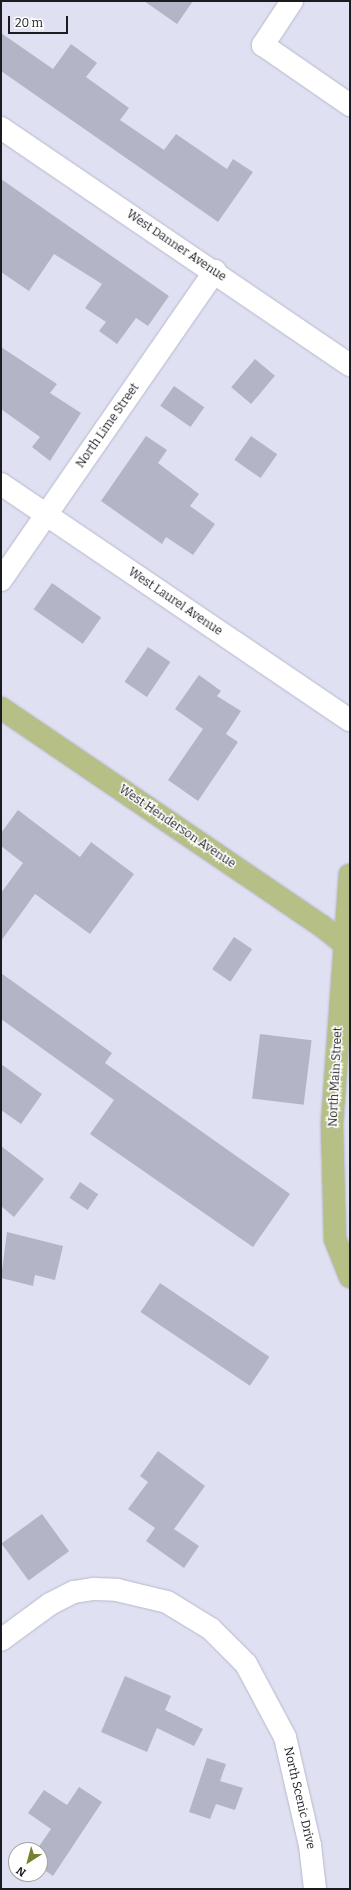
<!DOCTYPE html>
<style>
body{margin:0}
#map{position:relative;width:351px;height:1890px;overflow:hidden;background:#dfe1f3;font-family:Bitter,serif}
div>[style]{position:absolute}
.building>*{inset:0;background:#b3b5c6;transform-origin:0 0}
.roads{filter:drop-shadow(0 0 1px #b8b9cb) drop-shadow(0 0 1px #b8b9cb)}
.minor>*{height:22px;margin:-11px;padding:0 11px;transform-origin:11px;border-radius:11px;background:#fff}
.major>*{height:22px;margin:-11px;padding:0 11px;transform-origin:11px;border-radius:11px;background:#b6bf85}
span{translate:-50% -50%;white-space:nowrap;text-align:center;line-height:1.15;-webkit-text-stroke:3px #fff;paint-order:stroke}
.street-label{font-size:12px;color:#1b1c22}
.frame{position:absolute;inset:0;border:2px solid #1b1c22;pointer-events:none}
.north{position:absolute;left:8px;top:1842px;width:40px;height:40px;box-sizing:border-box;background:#fff;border:1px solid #a4a4a7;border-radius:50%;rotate:216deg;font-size:11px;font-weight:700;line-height:16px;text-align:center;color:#1b1c22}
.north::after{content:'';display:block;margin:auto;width:14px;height:18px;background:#76822f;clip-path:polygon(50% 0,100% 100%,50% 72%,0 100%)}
.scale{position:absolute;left:8px;top:16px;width:60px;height:18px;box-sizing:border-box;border:2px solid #1b1c22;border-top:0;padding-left:5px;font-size:12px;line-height:14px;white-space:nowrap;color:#1b1c22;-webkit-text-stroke:3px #fff;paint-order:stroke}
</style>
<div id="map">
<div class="building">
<i style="clip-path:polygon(144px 1px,193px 1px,177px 24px)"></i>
<i style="clip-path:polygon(1px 33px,53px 69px,71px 44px,97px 63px,86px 77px,129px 108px,120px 120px,164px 150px,176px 134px,227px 169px,233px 159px,253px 172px,218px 222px,1px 71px)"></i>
<i style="clip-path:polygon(1px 179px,169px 296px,148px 326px,136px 318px,117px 344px,99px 331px,106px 322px,85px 308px,102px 284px,54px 254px,29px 291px,1px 272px)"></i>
<i style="clip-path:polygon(1px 347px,57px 384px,50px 393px,81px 413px,50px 461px,32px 447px,40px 437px,1px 409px)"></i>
<i style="left:255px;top:359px;width:26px;height:37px;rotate:40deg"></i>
<i style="left:174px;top:386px;width:37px;height:24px;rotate:35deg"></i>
<i style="clip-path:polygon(146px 436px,167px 450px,158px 463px,199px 494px,190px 506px,215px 524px,193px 555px,166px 537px,162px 544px,101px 501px)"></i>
<i style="left:251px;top:436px;width:32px;height:29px;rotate:35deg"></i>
<i style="left:52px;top:583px;width:60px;height:32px;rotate:35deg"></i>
<i style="left:148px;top:647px;width:27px;height:42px;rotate:34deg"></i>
<i style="clip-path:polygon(199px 675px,221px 691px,217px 696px,241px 711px,226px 734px,238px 742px,198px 801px,168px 780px,203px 729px,175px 709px)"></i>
<i style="clip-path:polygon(18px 810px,80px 857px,91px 842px,134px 874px,90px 934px,35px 894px,1px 941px,1px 893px,23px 863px,1px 846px,1px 833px)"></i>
<i style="left:234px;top:937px;width:22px;height:39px;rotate:34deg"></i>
<i style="clip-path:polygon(1px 973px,112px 1053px,105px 1063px,290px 1194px,253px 1247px,90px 1134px,114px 1100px,1px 1019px)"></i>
<i style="left:260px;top:1034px;width:52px;height:65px;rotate:7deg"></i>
<i style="clip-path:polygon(1px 1064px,42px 1094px,21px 1124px,1px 1110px)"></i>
<i style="clip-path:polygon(1px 1146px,44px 1179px,14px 1217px,1px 1206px)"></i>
<i style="left:80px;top:1182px;width:22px;height:19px;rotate:34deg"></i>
<i style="clip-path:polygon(7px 1232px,63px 1246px,55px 1280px,35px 1275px,33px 1286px,1px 1278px)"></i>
<i style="left:160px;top:1283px;width:132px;height:35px;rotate:34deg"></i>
<i style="clip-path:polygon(158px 1451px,205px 1486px,174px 1529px,199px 1546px,184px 1568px,146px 1541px,155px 1528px,128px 1509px,148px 1482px,140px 1476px)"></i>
<i style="left:42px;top:1514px;width:46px;height:50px;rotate:54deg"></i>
<i style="clip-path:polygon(125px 1676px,171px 1696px,165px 1710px,203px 1729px,194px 1746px,157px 1728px,147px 1752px,101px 1732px)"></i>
<i style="clip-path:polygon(207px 1758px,226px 1764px,220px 1781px,243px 1788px,235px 1810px,216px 1804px,210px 1819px,189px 1812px)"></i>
<i style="clip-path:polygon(79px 1787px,102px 1802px,53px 1876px,40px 1867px,40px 1845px,51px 1829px,28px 1813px,44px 1790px,67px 1805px)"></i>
</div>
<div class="roads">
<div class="minor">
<i style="left:292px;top:1px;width:53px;rotate:123.4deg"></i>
<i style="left:263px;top:45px;width:106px;rotate:34.6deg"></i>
<i style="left:1px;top:128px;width:422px;rotate:34.2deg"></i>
<i style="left:1px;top:484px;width:421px;rotate:34.1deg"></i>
<i style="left:1px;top:580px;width:376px;rotate:-55.3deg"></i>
<i style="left:1px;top:1640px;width:61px;rotate:-36.3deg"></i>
<i style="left:50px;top:1604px;width:27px;rotate:-27deg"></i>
<i style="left:74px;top:1592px;width:20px;rotate:-9deg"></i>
<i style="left:94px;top:1589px;width:23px;rotate:2deg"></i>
<i style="left:117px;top:1590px;width:51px;rotate:13.5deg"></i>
<i style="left:167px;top:1602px;width:52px;rotate:31.5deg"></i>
<i style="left:211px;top:1629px;width:49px;rotate:45deg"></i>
<i style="left:246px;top:1664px;width:83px;rotate:61.9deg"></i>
<i style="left:285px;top:1737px;width:111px;rotate:77deg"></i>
<i style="left:310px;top:1845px;width:44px;rotate:83.5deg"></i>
</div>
<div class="major">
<i style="left:1px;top:708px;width:388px;rotate:34.2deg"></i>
<i style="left:322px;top:926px;width:36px;rotate:39deg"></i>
<i style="left:350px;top:1277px;width:41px;rotate:-111.5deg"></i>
<i style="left:335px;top:1239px;width:115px;rotate:-91.5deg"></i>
<i style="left:332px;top:1124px;width:250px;rotate:-85.9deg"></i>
</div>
</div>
<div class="street-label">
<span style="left:176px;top:246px;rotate:34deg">West Danner Avenue</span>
<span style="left:108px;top:426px;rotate:-55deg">North Lime Street</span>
<span style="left:175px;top:602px;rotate:34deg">West Laurel Avenue</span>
<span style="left:177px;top:827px;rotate:34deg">West Henderson Avenue</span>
<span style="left:336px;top:1077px;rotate:-87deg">North Main Street</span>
<span style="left:299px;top:1798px;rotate:77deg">North Scenic Drive</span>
</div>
<div class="frame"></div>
<div class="north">N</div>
<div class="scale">20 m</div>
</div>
